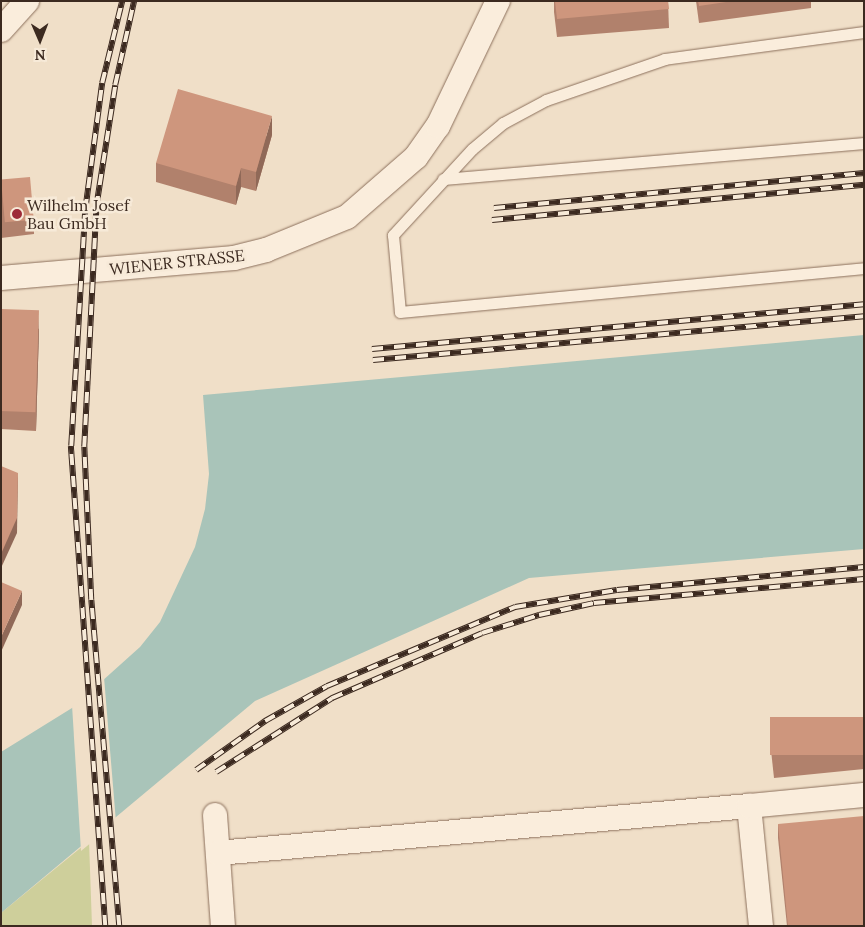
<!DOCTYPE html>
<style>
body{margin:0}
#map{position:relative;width:865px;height:927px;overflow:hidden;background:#f0dfc8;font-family:Lora,serif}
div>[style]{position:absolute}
.green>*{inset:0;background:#cecf9b}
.water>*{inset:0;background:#a9c4b9}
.pier>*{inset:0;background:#f0dfc8}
.roads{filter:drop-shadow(0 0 1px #8c705c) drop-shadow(0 0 1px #8c705c)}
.lane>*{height:11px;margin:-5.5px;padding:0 5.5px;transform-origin:5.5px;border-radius:5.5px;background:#faeddc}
.street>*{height:24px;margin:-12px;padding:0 12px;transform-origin:12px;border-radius:12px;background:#faeddc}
.rail>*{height:5.5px;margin-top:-2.75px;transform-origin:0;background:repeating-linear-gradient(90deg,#f7ead8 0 11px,#3c2a20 0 22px);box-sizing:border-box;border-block:1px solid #3c2a20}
.wall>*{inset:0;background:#b1816c}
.shaded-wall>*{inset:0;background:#906958}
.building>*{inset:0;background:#ce967d;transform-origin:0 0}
.dots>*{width:14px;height:14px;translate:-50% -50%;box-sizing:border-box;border:2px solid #f7ead8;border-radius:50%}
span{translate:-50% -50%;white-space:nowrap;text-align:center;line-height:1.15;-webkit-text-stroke:5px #f7ead8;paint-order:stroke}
.poi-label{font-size:16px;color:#3c2a20}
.left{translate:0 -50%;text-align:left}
.street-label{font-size:16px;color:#3c2a20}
.frame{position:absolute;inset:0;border:2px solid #3c2a20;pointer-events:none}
.north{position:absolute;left:15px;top:15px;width:50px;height:50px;-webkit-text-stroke:4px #f7ead8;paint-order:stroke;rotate:179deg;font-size:14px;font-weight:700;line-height:20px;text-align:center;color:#3c2a20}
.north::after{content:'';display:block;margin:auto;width:18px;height:22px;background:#3c2a20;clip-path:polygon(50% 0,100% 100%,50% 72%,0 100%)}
</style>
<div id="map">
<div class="green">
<i style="clip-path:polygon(89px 841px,92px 926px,1px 926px,1px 913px)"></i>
</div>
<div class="water">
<i style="clip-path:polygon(864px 335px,864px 549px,529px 578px,255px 701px,1px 913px,1px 752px,72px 708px,140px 647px,160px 622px,195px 547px,205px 509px,209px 474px,203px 395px)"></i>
</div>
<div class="pier">
<i style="clip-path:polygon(104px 677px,116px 822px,81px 851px,72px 705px)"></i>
</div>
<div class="roads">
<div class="lane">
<i style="left:864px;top:32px;width:201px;rotate:172.3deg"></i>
<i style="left:665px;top:59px;width:126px;rotate:161deg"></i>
<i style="left:546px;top:100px;width:49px;rotate:151.9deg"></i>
<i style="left:503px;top:123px;width:40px;rotate:140deg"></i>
<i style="left:472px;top:149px;width:117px;rotate:132.6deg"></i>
<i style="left:393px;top:235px;width:77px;rotate:84.8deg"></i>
<i style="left:400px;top:312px;width:466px;rotate:-5.4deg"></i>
<i style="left:443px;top:179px;width:423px;rotate:-4.9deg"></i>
</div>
<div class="street">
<i style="left:1px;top:30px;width:39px;rotate:-48deg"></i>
<i style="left:1px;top:278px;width:234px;rotate:-4.9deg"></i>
<i style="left:234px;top:258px;width:33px;rotate:-14deg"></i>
<i style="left:266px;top:250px;width:87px;rotate:-22.2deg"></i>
<i style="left:347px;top:217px;width:91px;rotate:-41deg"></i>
<i style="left:416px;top:157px;width:38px;rotate:-55deg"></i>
<i style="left:438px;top:126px;width:139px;rotate:-64.4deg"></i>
<i style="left:215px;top:815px;width:111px;rotate:85.9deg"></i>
<i style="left:218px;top:853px;width:533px;rotate:-5.06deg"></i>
<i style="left:761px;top:926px;width:121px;rotate:-95.7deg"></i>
<i style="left:749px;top:806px;width:116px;rotate:-5.5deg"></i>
</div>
</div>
<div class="rail">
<i style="left:494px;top:208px;width:372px;rotate:-5.4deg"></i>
<i style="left:492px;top:220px;width:374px;rotate:-5.4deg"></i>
<i style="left:372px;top:349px;width:494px;rotate:-5.2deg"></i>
<i style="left:373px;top:360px;width:493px;rotate:-5.1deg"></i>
<i style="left:196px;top:770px;width:85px;rotate:-35.4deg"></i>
<i style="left:265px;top:721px;width:71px;rotate:-29.4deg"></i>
<i style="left:327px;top:686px;width:204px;rotate:-22.8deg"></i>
<i style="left:515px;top:607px;width:103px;rotate:-9.5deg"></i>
<i style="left:617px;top:590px;width:248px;rotate:-5.3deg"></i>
<i style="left:216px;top:772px;width:138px;rotate:-32.5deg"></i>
<i style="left:332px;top:698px;width:163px;rotate:-23.4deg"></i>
<i style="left:482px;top:633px;width:60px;rotate:-17.5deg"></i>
<i style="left:539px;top:615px;width:56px;rotate:-12.3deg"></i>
<i style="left:594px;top:603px;width:271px;rotate:-5.1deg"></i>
<i style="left:105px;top:926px;width:481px;rotate:-94.1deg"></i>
<i style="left:71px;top:446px;width:236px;rotate:-86.6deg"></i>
<i style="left:85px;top:210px;width:128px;rotate:-82.4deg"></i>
<i style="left:102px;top:83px;width:84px;rotate:-76.3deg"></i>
<i style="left:119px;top:926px;width:327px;rotate:-94.9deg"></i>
<i style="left:91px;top:600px;width:153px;rotate:-92.6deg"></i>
<i style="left:84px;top:447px;width:240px;rotate:-87.1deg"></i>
<i style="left:96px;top:207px;width:123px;rotate:-81.1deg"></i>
<i style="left:115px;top:85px;width:86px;rotate:-77.3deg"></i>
</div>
<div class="wall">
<i style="clip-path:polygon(554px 1px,668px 1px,669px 28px,557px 37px,554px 12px)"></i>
<i style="clip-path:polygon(696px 1px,811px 1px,811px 8px,699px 23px)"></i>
<i style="clip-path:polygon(272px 135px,256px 191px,241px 187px,236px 205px,156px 182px,156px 163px)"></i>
<i style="clip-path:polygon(1px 180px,34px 220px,34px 234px,1px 238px)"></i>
<i style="clip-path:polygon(1px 309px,39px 329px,36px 431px,1px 429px)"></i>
<i style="clip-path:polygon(864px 717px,864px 769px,774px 778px,770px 741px,770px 726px)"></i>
<i style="clip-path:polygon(778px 824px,864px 926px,787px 926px,778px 838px)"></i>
</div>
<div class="shaded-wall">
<i style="clip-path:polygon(272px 116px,272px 135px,256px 191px,256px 172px)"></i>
<i style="clip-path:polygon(241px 168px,241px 187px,236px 205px,236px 186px)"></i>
<i style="clip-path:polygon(39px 310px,39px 329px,36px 431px,36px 412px)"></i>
<i style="clip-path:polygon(18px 473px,17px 533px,1px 568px,1px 554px)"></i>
<i style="clip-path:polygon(22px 591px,22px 605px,1px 652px,1px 637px)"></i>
</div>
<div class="building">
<i style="clip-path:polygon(555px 1px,668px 1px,669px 9px,557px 19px)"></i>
<i style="clip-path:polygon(698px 1px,733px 1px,699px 6px)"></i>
<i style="clip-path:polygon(178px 89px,272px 116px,256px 172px,241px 168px,236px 186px,156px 163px)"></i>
<i style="left:30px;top:177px;width:43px;height:29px;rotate:85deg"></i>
<i style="left:1px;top:309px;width:38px;height:102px;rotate:2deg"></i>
<i style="clip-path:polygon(1px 466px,18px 473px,17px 518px,1px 554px)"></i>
<i style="clip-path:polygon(1px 582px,22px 591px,1px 637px)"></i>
<i style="left:864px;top:717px;width:38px;height:94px;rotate:90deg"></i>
<i style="clip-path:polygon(864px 816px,864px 926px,788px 926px,778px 824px)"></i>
</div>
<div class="dots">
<i style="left:17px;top:214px;background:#9d2a38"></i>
</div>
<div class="poi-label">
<span class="left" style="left:27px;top:214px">Wilhelm Josef<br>Bau GmbH</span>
</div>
<div class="street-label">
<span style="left:177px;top:262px;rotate:-6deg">WIENER STRASSE</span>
</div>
<div class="frame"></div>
<div class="north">N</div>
</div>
